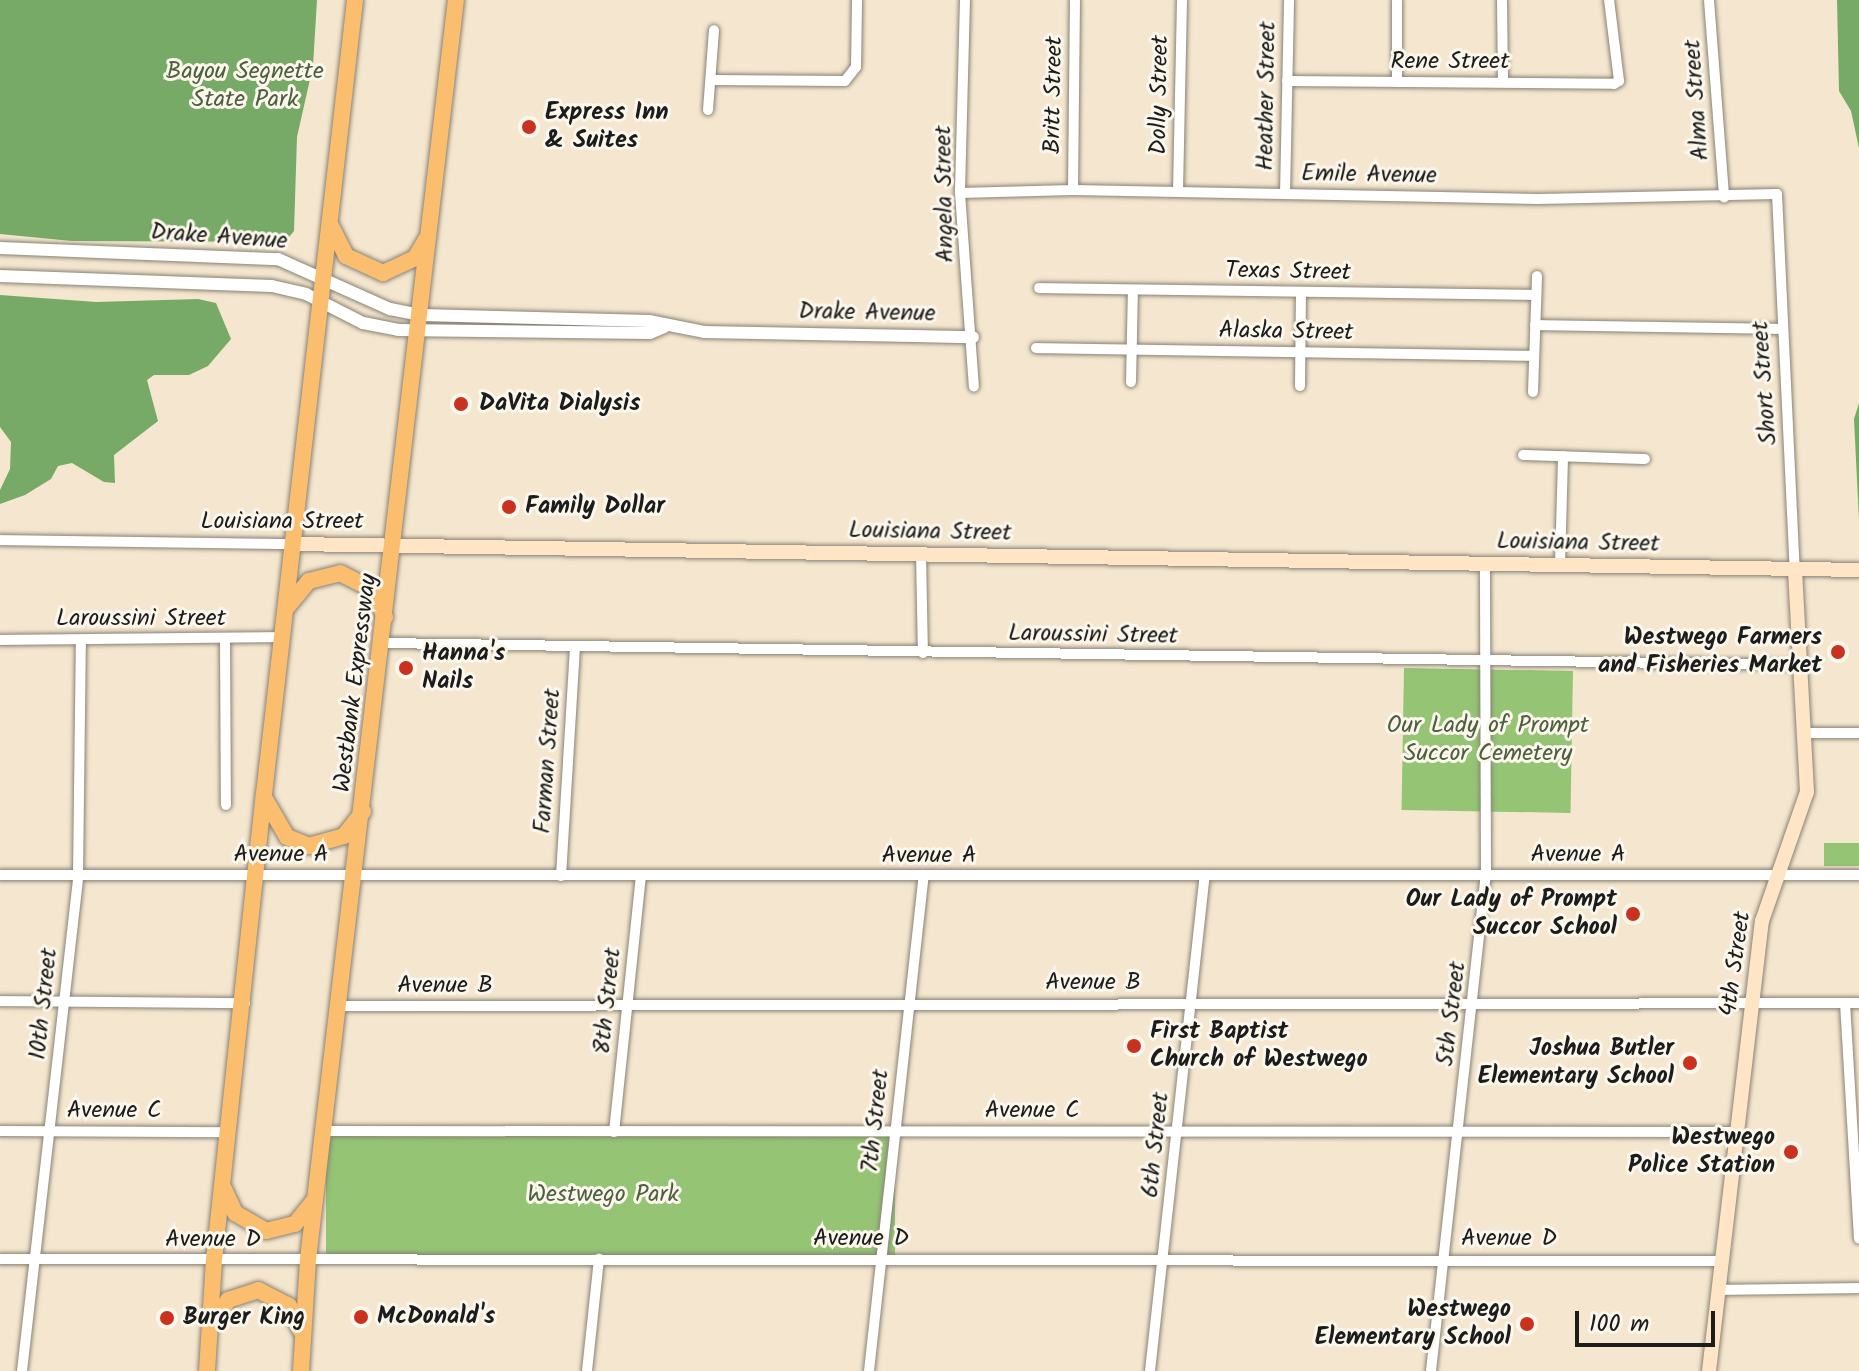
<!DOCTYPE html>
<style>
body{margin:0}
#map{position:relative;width:1859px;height:1371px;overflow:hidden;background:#f5e7cf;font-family:Kalam,sans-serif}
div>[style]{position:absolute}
.green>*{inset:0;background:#94c474;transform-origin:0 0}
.forest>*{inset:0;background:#7a6}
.roads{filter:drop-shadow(0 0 2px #888276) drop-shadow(0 0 2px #888276)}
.minor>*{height:10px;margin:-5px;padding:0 5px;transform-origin:5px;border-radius:5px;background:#fff}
.tertiary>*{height:12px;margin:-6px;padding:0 6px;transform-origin:6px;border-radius:6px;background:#fff}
.secondary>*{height:14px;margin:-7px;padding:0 7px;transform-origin:7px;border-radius:7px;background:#fde5c5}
.trunk>*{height:16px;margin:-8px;padding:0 8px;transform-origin:8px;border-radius:8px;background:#fbbd6e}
.dots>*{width:22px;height:22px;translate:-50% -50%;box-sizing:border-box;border:4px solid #fbf7ec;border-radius:50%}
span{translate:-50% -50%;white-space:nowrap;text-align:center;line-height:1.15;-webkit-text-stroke:6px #fbf7ec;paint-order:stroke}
.street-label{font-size:24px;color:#1c1c1c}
.park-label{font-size:24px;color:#4c5f3f}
.poi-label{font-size:24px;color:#1c1c1c;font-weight:700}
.left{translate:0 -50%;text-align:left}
.right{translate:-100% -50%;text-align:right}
.scale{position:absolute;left:1575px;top:1311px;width:140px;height:36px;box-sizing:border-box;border:4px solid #1c1c1c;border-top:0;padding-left:10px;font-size:24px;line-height:28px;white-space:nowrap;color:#1c1c1c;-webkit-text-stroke:6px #fbf7ec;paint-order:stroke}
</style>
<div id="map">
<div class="green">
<i style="left:1404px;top:668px;width:169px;height:142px;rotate:1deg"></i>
<i style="left:1859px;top:843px;width:23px;height:35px;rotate:90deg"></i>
<i style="left:326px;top:1131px;width:569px;height:129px"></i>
</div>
<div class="forest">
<i style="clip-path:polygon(0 0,317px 0,313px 66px,297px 137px,294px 231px,285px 242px,72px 241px,0 234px)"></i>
<i style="clip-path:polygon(1837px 0,1859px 0,1859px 148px,1851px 111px,1839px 91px)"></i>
<i style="clip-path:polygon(0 295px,96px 302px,198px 299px,216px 303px,231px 339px,208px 366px,189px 375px,154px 375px,147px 380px,158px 421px,114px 455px,115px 483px,104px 482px,72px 463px,58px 466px,51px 479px,25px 495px,0 504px,0 490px,10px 469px,11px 442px,0 427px)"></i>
<i style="clip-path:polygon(1859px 403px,1859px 520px,1854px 419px)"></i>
</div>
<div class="roads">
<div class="minor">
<i style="left:965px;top:0;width:193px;rotate:91.5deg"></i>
<i style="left:960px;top:193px;width:194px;rotate:85.9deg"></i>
<i style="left:1397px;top:0;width:82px;rotate:90deg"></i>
<i style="left:1502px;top:0;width:82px;rotate:89.3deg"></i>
<i style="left:1709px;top:0;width:198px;rotate:85.6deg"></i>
<i style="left:711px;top:80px;width:134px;rotate:0.4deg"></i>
<i style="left:845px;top:81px;width:18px;rotate:-52deg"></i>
<i style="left:856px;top:67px;width:67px;rotate:-89.1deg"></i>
<i style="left:1287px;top:81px;width:327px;rotate:0.5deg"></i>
<i style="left:1614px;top:84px;width:6px;rotate:-31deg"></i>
<i style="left:1619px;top:81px;width:82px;rotate:-97deg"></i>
<i style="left:708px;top:110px;width:80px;rotate:-85.7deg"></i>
<i style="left:1073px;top:190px;width:190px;rotate:-89.4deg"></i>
<i style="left:1178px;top:191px;width:191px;rotate:-88.8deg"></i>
<i style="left:960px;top:193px;width:113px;rotate:-1.5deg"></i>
<i style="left:1073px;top:190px;width:465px;rotate:1.1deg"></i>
<i style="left:1538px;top:199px;width:239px;rotate:-1.2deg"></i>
<i style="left:1777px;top:194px;width:375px;rotate:87.3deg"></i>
<i style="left:1285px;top:194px;width:194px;rotate:-88.8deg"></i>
<i style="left:1039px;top:288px;width:497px;rotate:0.8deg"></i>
<i style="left:1535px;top:325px;width:246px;rotate:0.9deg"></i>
<i style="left:1036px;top:348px;width:498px;rotate:0.9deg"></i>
<i style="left:1131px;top:382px;width:92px;rotate:-88.8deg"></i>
<i style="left:1300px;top:386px;width:94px;rotate:-89.4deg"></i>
<i style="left:1533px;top:392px;width:116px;rotate:-88deg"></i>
<i style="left:1523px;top:455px;width:122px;rotate:1.9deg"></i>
<i style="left:0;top:540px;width:293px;rotate:0.8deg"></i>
<i style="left:921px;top:553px;width:100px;rotate:88.9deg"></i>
<i style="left:1560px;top:565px;width:109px;rotate:-88.4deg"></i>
<i style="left:225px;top:639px;width:166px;rotate:89.7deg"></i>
<i style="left:0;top:640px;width:282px;rotate:-0.6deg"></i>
<i style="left:384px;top:643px;width:1417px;rotate:0.89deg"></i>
<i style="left:1804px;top:733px;width:55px"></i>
<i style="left:0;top:875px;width:1859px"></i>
<i style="left:561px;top:876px;width:227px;rotate:-86.5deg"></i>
<i style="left:0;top:1001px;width:245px;rotate:0.5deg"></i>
<i style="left:1845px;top:1003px;width:236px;rotate:86.6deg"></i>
<i style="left:341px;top:1006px;width:1518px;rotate:-0.11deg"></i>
<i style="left:0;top:1131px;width:228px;rotate:0.3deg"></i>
<i style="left:326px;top:1131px;width:1411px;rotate:0.04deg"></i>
<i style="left:614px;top:1132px;width:257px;rotate:-84deg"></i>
<i style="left:0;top:1259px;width:1722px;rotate:0.07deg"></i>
<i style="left:1718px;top:1290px;width:141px;rotate:-0.8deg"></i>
<i style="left:22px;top:1371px;width:498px;rotate:-83.5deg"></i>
<i style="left:78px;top:876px;width:236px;rotate:-89.3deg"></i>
<i style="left:587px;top:1371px;width:113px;rotate:-83.9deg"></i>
<i style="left:869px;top:1371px;width:499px;rotate:-83.7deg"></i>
<i style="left:1150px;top:1371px;width:499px;rotate:-83.7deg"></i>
<i style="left:1431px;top:1371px;width:499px;rotate:-83.7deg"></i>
<i style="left:1486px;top:875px;width:312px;rotate:-90.2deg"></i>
</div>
<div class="tertiary">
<i style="left:0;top:248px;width:278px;rotate:2.3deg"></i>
<i style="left:278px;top:259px;width:123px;rotate:24.1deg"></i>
<i style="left:390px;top:309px;width:33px;rotate:11deg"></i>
<i style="left:422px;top:315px;width:227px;rotate:1.5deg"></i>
<i style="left:649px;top:321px;width:56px;rotate:11.3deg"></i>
<i style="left:704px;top:332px;width:269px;rotate:1.1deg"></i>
<i style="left:0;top:276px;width:272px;rotate:2.1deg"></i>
<i style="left:272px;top:286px;width:35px;rotate:13deg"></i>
<i style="left:306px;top:294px;width:64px;rotate:27deg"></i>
<i style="left:363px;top:323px;width:36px;rotate:11deg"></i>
<i style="left:398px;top:330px;width:252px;rotate:0.7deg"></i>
<i style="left:650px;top:333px;width:15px;rotate:-23deg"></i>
</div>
<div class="secondary">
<i style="left:293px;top:544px;width:1566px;rotate:0.95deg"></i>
<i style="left:1709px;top:1371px;width:453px;rotate:-83.3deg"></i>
<i style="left:1762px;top:921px;width:137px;rotate:-70.8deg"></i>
<i style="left:1807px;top:792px;width:223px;rotate:-93.1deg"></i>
</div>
<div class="trunk">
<i style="left:331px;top:226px;width:34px;rotate:63deg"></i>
<i style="left:346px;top:256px;width:41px;rotate:24.7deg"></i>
<i style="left:383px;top:273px;width:35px;rotate:-25deg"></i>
<i style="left:415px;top:258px;width:26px;rotate:-59deg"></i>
<i style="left:288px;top:606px;width:33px;rotate:-50deg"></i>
<i style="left:309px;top:581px;width:32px;rotate:-14deg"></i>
<i style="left:340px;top:573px;width:36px;rotate:27deg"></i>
<i style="left:372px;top:589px;width:31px;rotate:65deg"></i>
<i style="left:265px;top:799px;width:44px;rotate:59.9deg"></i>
<i style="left:287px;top:837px;width:24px;rotate:22deg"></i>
<i style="left:309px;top:846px;width:36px;rotate:-16deg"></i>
<i style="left:344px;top:836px;width:31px;rotate:-52deg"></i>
<i style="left:224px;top:1189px;width:26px;rotate:65deg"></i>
<i style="left:235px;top:1213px;width:36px;rotate:30deg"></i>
<i style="left:266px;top:1231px;width:30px;rotate:-14deg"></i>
<i style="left:295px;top:1224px;width:32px;rotate:-51deg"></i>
<i style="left:212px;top:1325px;width:30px;rotate:-57deg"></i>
<i style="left:228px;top:1300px;width:32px;rotate:-18deg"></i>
<i style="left:258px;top:1290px;width:35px;rotate:27deg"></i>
<i style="left:289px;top:1306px;width:26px;rotate:65deg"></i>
<i style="left:207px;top:1371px;width:111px;rotate:-86.4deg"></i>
<i style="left:214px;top:1260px;width:469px;rotate:-83.9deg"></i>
<i style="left:264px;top:794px;width:799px;rotate:-83.46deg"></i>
<i style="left:301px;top:1371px;width:112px;rotate:-86.4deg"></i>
<i style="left:308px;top:1259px;width:1268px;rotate:-83.3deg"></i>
</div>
</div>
<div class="dots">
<i style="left:529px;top:127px;background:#c8321e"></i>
<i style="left:461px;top:404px;background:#c8321e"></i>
<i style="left:509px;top:507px;background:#c8321e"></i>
<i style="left:1838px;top:652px;background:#c8321e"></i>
<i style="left:406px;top:668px;background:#c8321e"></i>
<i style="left:1633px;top:914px;background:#c8321e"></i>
<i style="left:1134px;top:1046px;background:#c8321e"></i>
<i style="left:1690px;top:1063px;background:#c8321e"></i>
<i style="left:1791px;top:1152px;background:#c8321e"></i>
<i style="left:361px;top:1317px;background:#c8321e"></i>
<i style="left:167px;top:1318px;background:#c8321e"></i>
<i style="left:1527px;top:1324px;background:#c8321e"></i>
</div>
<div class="street-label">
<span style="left:1450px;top:62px">Rene Street</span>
<span style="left:1054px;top:95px;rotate:-89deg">Britt Street</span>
<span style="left:1160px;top:95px;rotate:-89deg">Dolly Street</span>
<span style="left:1267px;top:96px;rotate:-89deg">Heather Street</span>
<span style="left:1697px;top:100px;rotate:-94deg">Alma Street</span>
<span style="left:1369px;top:175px;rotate:1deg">Emile Avenue</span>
<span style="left:945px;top:194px;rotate:-91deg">Angela Street</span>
<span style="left:219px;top:237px;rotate:4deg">Drake Avenue</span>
<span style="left:1288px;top:272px;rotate:1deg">Texas Street</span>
<span style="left:867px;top:313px;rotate:1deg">Drake Avenue</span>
<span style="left:1286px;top:332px;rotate:1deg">Alaska Street</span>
<span style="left:1765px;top:383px;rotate:-94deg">Short Street</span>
<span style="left:282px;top:522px">Louisiana Street</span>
<span style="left:930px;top:532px;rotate:1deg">Louisiana Street</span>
<span style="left:1578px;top:543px;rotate:1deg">Louisiana Street</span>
<span style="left:141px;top:619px">Laroussini Street</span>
<span style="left:1093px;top:635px;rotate:1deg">Laroussini Street</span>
<span style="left:356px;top:683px;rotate:-83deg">Westbank Expressway</span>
<span style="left:548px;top:761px;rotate:-86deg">Farman Street</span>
<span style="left:281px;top:855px">Avenue A</span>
<span style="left:1578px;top:855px">Avenue A</span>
<span style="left:929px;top:856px">Avenue A</span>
<span style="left:1736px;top:964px;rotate:-82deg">4th Street</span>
<span style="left:1093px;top:983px">Avenue B</span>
<span style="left:445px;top:986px">Avenue B</span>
<span style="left:608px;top:1001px;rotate:-84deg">8th Street</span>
<span style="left:44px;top:1004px;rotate:-84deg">10th Street</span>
<span style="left:1452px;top:1014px;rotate:-83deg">5th Street</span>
<span style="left:114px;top:1111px">Avenue C</span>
<span style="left:1032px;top:1111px">Avenue C</span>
<span style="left:876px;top:1121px;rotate:-84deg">7th Street</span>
<span style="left:1156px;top:1145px;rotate:-84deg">6th Street</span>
<span style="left:861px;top:1239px">Avenue D</span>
<span style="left:1509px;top:1239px">Avenue D</span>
<span style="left:213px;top:1240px">Avenue D</span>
</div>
<div class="park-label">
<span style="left:245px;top:86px">Bayou Segnette<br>State Park</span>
<span style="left:1488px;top:740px">Our Lady of Prompt<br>Succor Cemetery</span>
<span style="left:603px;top:1195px">Westwego Park</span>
</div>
<div class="poi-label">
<span class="left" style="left:545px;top:127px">Express Inn<br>&amp; Suites</span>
<span class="left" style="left:479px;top:404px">DaVita Dialysis</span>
<span class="left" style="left:525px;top:507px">Family Dollar</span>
<span class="right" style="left:1822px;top:652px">Westwego Farmers<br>and Fisheries Market</span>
<span class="left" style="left:422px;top:668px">Hanna's<br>Nails</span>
<span class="right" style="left:1617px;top:914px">Our Lady of Prompt<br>Succor School</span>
<span class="left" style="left:1150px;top:1046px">First Baptist<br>Church of Westwego</span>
<span class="right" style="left:1674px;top:1063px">Joshua Butler<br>Elementary School</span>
<span class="right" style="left:1775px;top:1152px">Westwego<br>Police Station</span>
<span class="right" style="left:1511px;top:1324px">Westwego<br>Elementary School</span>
<span class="left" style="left:377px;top:1317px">McDonald's</span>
<span class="left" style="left:183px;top:1318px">Burger King</span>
</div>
<div class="scale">100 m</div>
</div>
